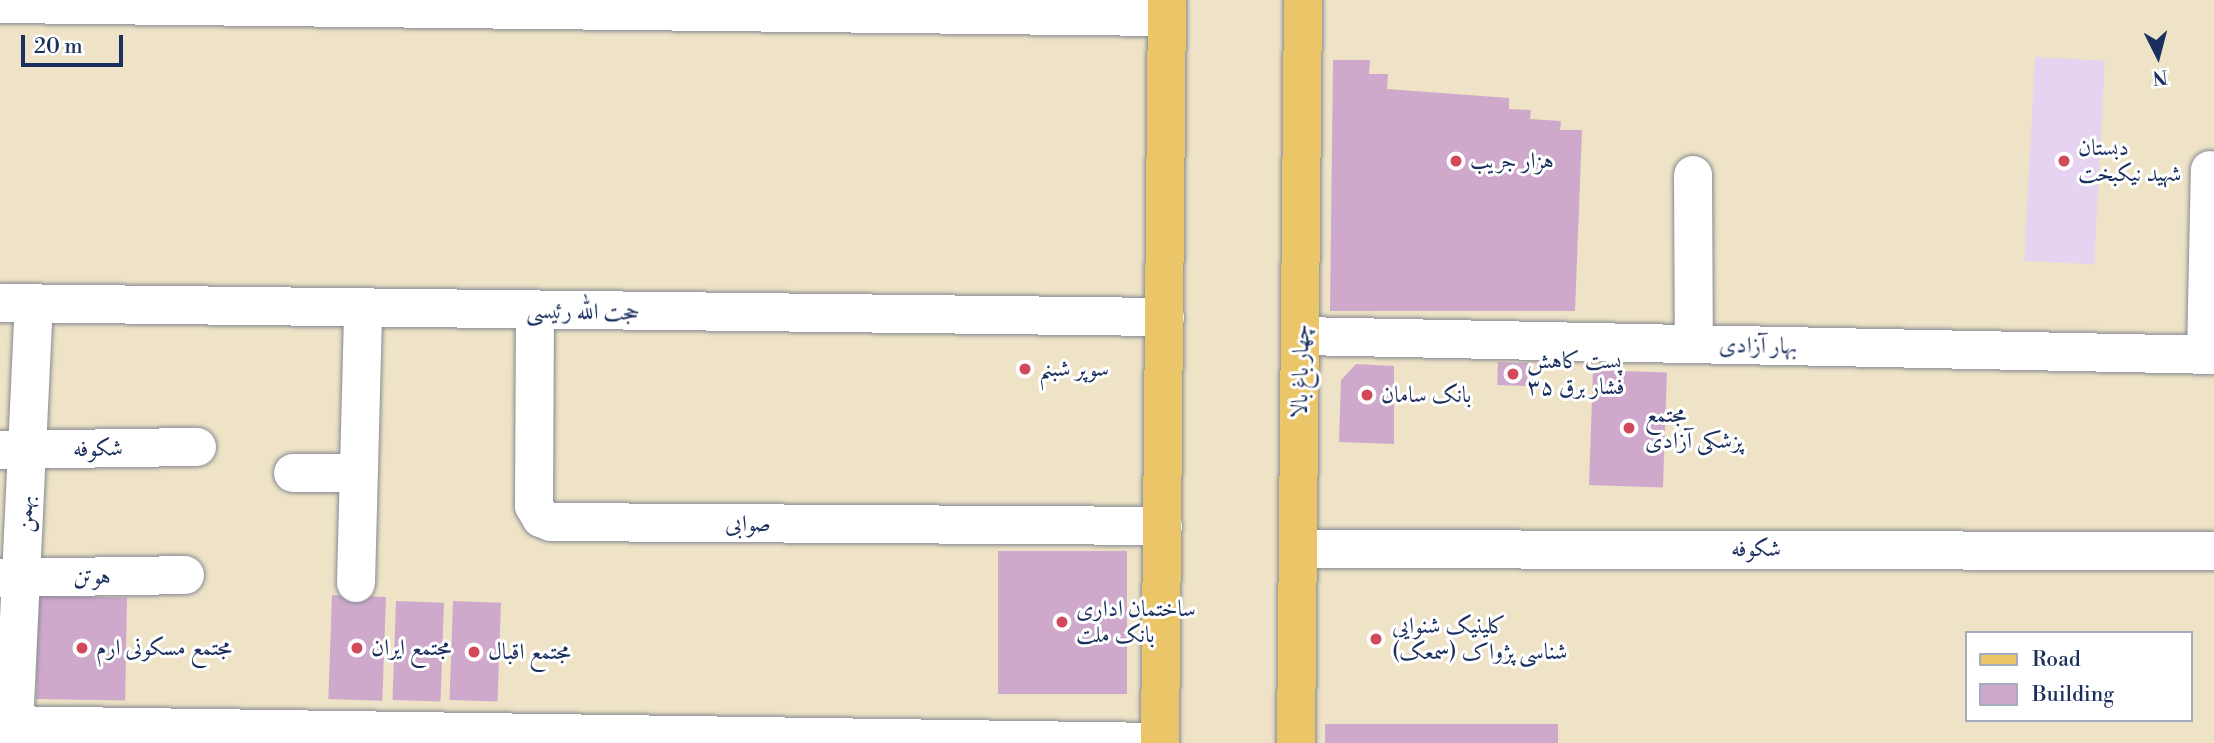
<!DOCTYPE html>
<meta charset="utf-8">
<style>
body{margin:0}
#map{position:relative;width:2214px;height:743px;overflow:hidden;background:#eee3c6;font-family:"Libre Bodoni",Amiri,serif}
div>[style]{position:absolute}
.built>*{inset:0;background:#e5d3f1;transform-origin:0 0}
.building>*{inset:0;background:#cfa9cc;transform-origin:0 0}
.roads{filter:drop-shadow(0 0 2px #848992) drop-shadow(0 0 2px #848992)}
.minor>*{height:38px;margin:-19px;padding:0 19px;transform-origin:19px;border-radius:19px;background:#fff}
.major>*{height:38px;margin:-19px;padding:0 19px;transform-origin:19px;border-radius:19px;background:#ebc669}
.dots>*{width:19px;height:19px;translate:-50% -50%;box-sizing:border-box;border:4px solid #fff;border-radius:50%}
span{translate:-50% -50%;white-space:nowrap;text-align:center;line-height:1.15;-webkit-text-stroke:6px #fff;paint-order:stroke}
.poi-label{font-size:23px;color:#1b2f5e}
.left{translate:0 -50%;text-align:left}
.street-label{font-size:23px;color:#1b2f5e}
.legend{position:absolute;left:1965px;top:631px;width:228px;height:91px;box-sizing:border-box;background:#fff;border:2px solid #a4acbf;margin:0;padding:9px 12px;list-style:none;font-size:21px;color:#1b2f5e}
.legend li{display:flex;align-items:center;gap:14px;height:35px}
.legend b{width:35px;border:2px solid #a4acbf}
.north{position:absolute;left:2123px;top:21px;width:70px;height:70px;-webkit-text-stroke:5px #fff;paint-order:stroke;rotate:174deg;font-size:19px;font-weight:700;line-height:28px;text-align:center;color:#1b2f5e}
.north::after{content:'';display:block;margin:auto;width:24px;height:32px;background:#1b2f5e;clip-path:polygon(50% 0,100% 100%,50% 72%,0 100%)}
.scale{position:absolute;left:21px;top:35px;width:102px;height:32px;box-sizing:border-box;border:4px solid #1b2f5e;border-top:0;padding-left:9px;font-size:21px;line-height:24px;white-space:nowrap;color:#1b2f5e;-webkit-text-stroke:5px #fff;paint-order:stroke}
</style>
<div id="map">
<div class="built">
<i style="left:2035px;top:57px;width:70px;height:204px;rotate:3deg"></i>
</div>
<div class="building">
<i style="clip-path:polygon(1333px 60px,1370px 60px,1369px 74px,1388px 74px,1387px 89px,1509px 98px,1509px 109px,1531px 110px,1530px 119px,1561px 121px,1560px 130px,1582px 130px,1575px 311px,1330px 311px)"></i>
<i style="left:1498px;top:362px;width:30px;height:23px;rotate:2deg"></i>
<i style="clip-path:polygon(1356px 364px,1394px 366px,1394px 444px,1339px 442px,1341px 380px)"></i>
<i style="left:1593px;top:370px;width:74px;height:115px;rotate:2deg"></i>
<i style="left:998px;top:551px;width:129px;height:143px"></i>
<i style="left:332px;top:595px;width:54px;height:104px;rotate:2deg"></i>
<i style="left:38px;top:596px;width:89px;height:103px;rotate:1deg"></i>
<i style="left:396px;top:601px;width:48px;height:99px;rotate:2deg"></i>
<i style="left:453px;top:601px;width:48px;height:99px;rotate:2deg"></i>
<i style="left:1325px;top:724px;width:233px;height:19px"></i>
</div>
<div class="roads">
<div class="minor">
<i style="left:0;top:4px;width:1167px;rotate:0.64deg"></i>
<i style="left:1693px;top:175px;width:169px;rotate:89.7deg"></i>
<i style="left:0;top:303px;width:1165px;rotate:0.69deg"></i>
<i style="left:535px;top:312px;width:194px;rotate:90.3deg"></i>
<i style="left:534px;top:506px;width:14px;rotate:60deg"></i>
<i style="left:541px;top:518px;width:11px;rotate:22deg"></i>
<i style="left:551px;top:522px;width:612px;rotate:0.37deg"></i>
<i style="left:1302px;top:336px;width:912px;rotate:1.19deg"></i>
<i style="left:2206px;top:355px;width:185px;rotate:-88.8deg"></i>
<i style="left:0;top:450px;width:197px;rotate:-0.9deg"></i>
<i style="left:293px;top:473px;width:66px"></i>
<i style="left:1298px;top:549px;width:916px;rotate:0.13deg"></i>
<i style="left:0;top:578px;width:185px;rotate:-0.9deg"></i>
<i style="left:356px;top:583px;width:275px;rotate:-88.5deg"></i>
<i style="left:0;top:725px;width:1160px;rotate:0.84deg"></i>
<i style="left:14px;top:725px;width:422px;rotate:-87.3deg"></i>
</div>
<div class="major">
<i style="left:1160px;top:743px;width:743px;rotate:-89.46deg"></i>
<i style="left:1296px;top:743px;width:743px;rotate:-89.46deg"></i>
</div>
</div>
<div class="dots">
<i style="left:1456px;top:161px;background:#d1495b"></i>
<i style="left:2064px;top:161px;background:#d1495b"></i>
<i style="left:1025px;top:369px;background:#d1495b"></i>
<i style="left:1513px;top:374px;background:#d1495b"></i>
<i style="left:1367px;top:395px;background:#d1495b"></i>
<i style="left:1629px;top:428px;background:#d1495b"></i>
<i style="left:1062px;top:622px;background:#d1495b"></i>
<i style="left:1376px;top:639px;background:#d1495b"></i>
<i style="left:82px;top:648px;background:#d1495b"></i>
<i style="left:357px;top:648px;background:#d1495b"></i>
<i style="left:474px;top:652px;background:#d1495b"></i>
</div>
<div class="poi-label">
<span class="left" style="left:2078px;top:161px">دبستان<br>شهید نیکبخت</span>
<span class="left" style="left:1470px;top:161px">هزار جریب</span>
<span class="left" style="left:1527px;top:374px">پست کاهش<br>فشار برق ۳۵</span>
<span class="left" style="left:1039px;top:369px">سوپر شبنم</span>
<span class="left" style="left:1381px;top:395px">بانک سامان</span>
<span class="left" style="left:1645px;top:428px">مجتمع<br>پزشکی آزادی</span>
<span class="left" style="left:1076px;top:622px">ساختمان اداری<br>بانک ملت</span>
<span class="left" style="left:1392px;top:639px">کلینیک شنوایی<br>شناسی پژواک (سمعک)</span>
<span class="left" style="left:96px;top:648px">مجتمع مسکونی ارم</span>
<span class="left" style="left:371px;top:648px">مجتمع ایران</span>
<span class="left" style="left:488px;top:652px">مجتمع اقبال</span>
</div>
<div class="street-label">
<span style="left:583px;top:312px;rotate:1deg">حجت الله رئیسی</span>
<span style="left:1758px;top:346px;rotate:1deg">بهار آزادی</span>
<span style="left:1301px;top:371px;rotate:-89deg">چهار باغ بالا</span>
<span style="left:98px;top:449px;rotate:-1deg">شکوفه</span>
<span style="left:25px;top:514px;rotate:-88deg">بهمن</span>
<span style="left:748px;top:524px">صوابی</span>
<span style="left:1756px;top:549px">شکوفه</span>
<span style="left:92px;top:577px;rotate:-1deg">هوتن</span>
</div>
<ul class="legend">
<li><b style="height:9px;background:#ebc669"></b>Road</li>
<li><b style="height:19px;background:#cfa9cc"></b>Building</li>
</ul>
<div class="north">N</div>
<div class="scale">20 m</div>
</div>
